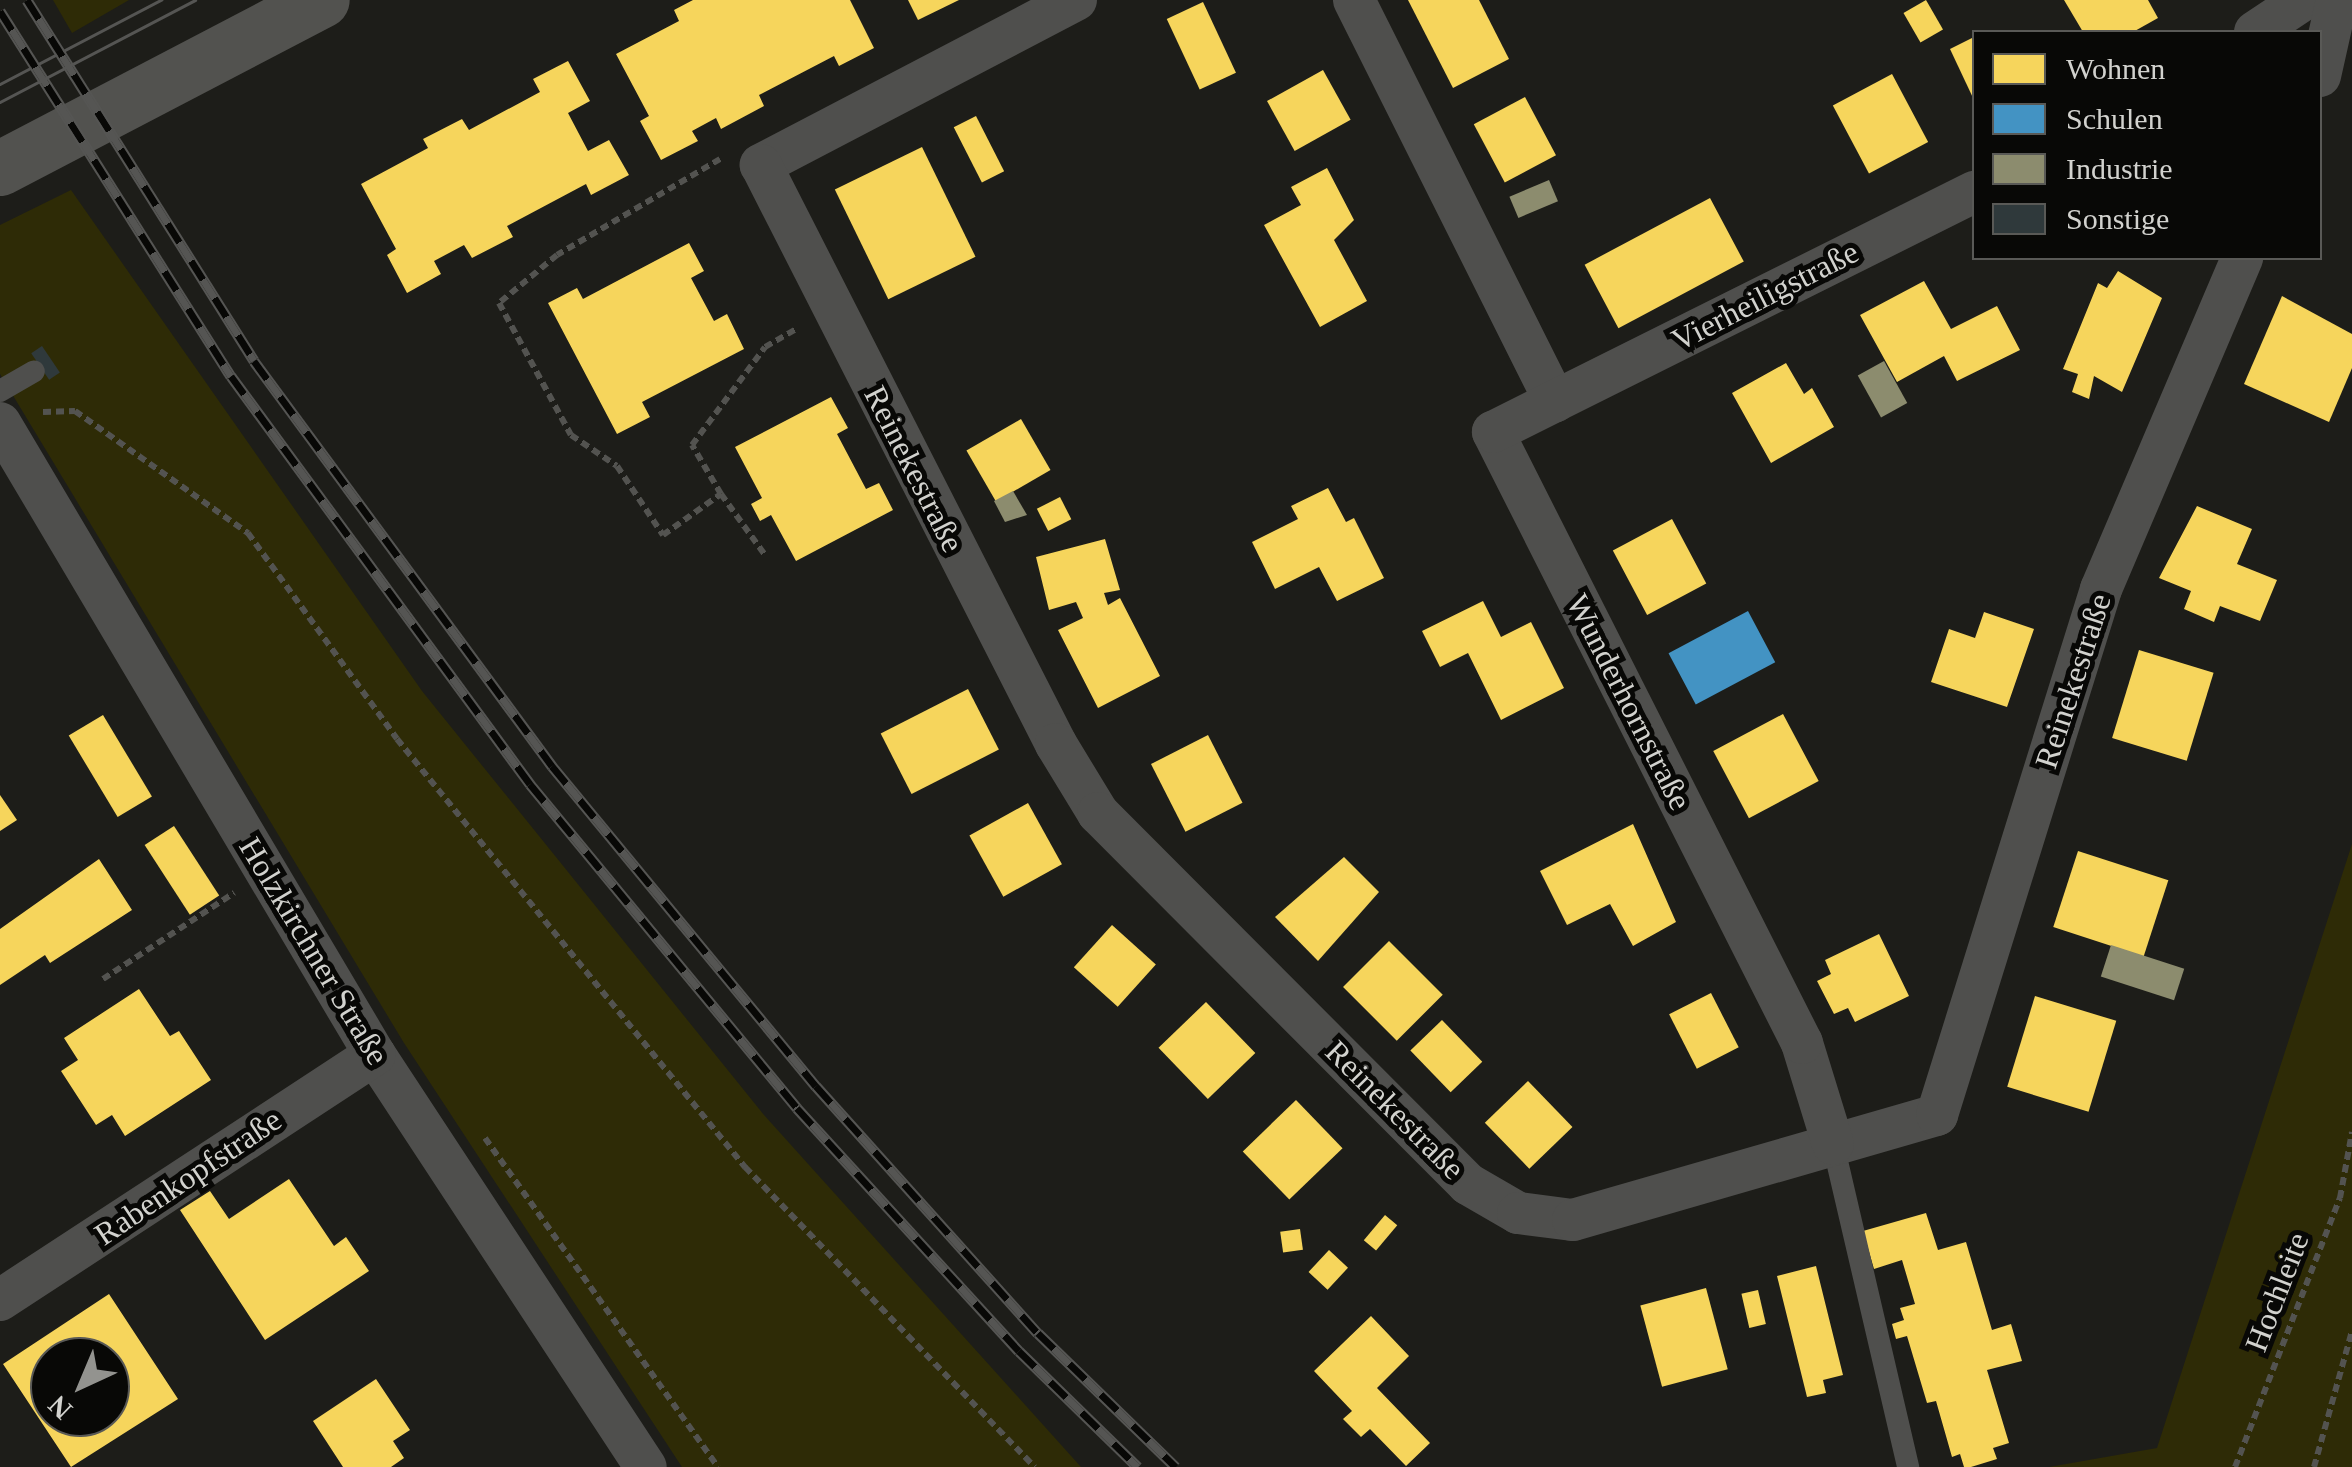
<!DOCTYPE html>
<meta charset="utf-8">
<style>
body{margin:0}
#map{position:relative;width:2352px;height:1467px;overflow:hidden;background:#1d1d19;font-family:Georgia,serif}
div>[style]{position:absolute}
.green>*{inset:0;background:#2e2b06}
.homes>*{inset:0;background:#f6d55c;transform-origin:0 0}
.schools>*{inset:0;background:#4393c3;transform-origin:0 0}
.industry>*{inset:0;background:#8c8c6e;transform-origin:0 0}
.building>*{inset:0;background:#2f393b;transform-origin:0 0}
.path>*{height:6px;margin-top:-3px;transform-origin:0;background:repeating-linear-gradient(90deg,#535350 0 8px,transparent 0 13px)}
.lane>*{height:22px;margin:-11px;padding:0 11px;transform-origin:11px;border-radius:11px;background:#4f4f4d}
.street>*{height:42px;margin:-21px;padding:0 21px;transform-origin:21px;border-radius:21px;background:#4f4f4d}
.secondary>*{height:55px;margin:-27.5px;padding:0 27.5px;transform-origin:27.5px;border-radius:27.5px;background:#52524f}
.tram>*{height:2.5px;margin:-1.25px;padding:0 1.25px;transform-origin:1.25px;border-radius:1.25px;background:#555553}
.rail>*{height:11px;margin-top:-5.5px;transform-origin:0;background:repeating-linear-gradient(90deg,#080806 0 22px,#555553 0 44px);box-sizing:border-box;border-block:2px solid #555553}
span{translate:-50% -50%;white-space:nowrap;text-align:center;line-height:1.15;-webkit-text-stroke:10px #080806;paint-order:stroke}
.street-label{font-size:32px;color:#d2d2ce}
.legend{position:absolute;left:1972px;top:30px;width:350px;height:230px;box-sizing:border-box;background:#080806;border:2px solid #595956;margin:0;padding:12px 18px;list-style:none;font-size:30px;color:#d2d2ce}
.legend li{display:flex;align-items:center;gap:20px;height:50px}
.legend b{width:50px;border:2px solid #595956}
.north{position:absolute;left:30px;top:1337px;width:100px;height:100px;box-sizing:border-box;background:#080806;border:2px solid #595956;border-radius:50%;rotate:224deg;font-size:28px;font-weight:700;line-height:40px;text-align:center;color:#d2d2ce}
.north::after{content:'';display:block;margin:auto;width:35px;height:45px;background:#93938f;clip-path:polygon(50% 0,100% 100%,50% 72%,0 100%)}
</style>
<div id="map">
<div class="green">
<i style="clip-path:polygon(53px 0,129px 0,72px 33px)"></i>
<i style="clip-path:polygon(71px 190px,422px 691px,764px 1115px,1081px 1467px,682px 1467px,404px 1043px,0 374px,0 225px)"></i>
<i style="clip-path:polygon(2352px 844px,2352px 1467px,2049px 1467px,2157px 1448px)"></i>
</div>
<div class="homes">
<i style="clip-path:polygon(693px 0,850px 0,874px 48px,839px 66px,834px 56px,759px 95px,764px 106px,721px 129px,716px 118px,692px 131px,698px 141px,661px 160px,640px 121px,649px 116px,616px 54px,679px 21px,674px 10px)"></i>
<i style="clip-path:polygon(908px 0,959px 0,918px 20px)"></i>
<i style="clip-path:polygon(1408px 0,1479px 0,1509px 59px,1453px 88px)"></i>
<i style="left:1926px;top:0;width:34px;height:26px;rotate:60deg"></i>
<i style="clip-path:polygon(2064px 0,2148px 0,2158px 18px,2133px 32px,2083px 32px)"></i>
<i style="left:1203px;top:2px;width:78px;height:40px;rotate:65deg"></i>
<i style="clip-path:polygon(1974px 37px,1974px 100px,1950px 49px)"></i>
<i style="clip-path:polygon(568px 61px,590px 101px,568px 113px,588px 151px,609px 140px,629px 175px,591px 195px,586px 184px,507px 226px,513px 237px,472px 258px,464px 245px,434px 261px,441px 274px,407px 293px,387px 255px,396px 249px,361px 184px,428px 148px,423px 139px,462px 119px,469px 130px,540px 92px,533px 79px)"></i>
<i style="left:1323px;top:70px;width:57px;height:64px;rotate:61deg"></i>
<i style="left:1892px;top:74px;width:77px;height:67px;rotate:62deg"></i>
<i style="left:1525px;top:97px;width:66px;height:58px;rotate:62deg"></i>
<i style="left:976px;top:116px;width:62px;height:25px;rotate:63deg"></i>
<i style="left:922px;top:147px;width:122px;height:97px;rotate:64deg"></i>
<i style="clip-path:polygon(1327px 168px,1354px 220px,1334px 240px,1367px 301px,1320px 327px,1264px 225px,1301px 205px,1291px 187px)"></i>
<i style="left:1710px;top:198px;width:72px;height:142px;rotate:62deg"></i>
<i style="clip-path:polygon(689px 243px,704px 271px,691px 278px,714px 321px,727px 314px,744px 349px,642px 402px,650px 417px,617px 434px,548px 303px,577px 288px,583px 299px)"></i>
<i style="clip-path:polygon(2118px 271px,2162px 298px,2122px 392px,2094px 376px,2089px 399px,2072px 392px,2078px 374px,2063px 369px,2098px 283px,2107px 288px)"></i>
<i style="clip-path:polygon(1924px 281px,1951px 329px,1997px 306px,2020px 350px,1957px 381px,1944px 356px,1897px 382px,1860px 315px)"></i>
<i style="clip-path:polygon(2282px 296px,2352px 334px,2352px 368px,2329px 422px,2244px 384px)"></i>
<i style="clip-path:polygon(1786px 363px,1804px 394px,1812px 388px,1834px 427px,1771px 463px,1732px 393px)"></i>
<i style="clip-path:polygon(831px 397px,848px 428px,837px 434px,866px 489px,879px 483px,893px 510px,796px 561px,771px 515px,760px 521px,751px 504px,762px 498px,735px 447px)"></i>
<i style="left:1021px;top:419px;width:59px;height:63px;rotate:60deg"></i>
<i style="clip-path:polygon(1328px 488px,1346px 522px,1354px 518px,1384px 578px,1337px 601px,1319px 567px,1275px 589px,1252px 542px,1298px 519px,1291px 506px)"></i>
<i style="left:1060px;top:497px;width:25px;height:26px;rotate:63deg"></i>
<i style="clip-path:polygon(2197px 506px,2252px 529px,2237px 564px,2277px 580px,2260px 621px,2220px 606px,2214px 622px,2184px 609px,2191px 591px,2159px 578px)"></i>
<i style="left:1672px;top:519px;width:73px;height:67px;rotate:62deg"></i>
<i style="clip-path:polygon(1105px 539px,1120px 590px,1104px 593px,1108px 605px,1120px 598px,1160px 676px,1098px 708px,1058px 630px,1083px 618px,1076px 602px,1049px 610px,1036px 557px)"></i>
<i style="clip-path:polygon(1483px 601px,1501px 637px,1531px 622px,1564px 688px,1501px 720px,1468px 653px,1440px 667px,1422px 631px)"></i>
<i style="clip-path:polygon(1984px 612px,2034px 629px,2007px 707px,1931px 682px,1949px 629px,1975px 638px)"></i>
<i style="left:2139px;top:650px;width:78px;height:92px;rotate:17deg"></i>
<i style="left:968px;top:689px;width:68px;height:98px;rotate:63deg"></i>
<i style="left:1783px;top:714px;width:76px;height:79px;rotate:62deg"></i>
<i style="left:103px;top:715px;width:95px;height:40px;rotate:59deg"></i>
<i style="left:1208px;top:735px;width:76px;height:64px;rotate:63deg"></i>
<i style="clip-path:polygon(0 795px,17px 820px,0 831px)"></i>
<i style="left:1028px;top:803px;width:70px;height:67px;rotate:61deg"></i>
<i style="clip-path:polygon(1633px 824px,1676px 922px,1633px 946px,1610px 904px,1567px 925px,1540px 871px)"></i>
<i style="left:174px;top:826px;width:83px;height:35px;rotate:57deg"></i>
<i style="left:2078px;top:851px;width:95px;height:80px;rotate:18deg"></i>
<i style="clip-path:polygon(1344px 857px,1379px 892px,1318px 961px,1275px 917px)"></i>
<i style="clip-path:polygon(99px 859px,132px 910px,50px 963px,45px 955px,0 985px,0 929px)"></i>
<i style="left:1112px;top:925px;width:59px;height:57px;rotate:42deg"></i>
<i style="clip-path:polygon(1879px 934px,1909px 996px,1855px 1022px,1848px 1008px,1834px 1014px,1817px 981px,1831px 974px,1825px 960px)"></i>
<i style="left:1389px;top:941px;width:76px;height:65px;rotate:45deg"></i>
<i style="clip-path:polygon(139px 989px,170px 1036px,179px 1031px,211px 1080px,125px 1136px,112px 1115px,96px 1125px,61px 1071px,78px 1060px,64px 1038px)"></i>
<i style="left:1711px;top:993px;width:61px;height:47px;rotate:63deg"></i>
<i style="left:2035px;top:996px;width:85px;height:95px;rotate:17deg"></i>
<i style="left:1206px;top:1002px;width:71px;height:66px;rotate:46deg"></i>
<i style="left:1442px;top:1020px;width:58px;height:44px;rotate:46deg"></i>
<i style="left:1528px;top:1081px;width:64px;height:60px;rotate:46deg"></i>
<i style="left:1296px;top:1100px;width:67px;height:74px;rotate:46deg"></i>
<i style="clip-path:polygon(289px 1179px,334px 1246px,346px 1237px,369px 1271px,265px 1340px,180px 1210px,210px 1191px,229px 1219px)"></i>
<i style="clip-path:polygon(1926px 1213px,1938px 1250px,1966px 1242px,1992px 1330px,2011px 1324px,2022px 1361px,1987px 1370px,2009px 1443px,1993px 1448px,1997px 1459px,1971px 1467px,1964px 1467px,1960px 1454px,1952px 1457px,1936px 1401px,1927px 1403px,1907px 1336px,1896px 1339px,1892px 1324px,1904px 1320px,1900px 1308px,1915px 1304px,1902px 1260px,1874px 1269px,1863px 1231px)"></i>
<i style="left:1385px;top:1215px;width:16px;height:33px;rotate:40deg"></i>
<i style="left:1300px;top:1229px;width:21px;height:20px;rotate:82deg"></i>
<i style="left:1329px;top:1250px;width:26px;height:30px;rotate:43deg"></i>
<i style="clip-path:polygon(1816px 1266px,1843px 1375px,1823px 1380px,1826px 1393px,1807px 1397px,1777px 1276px)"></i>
<i style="left:1706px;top:1288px;width:84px;height:68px;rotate:75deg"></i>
<i style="left:1758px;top:1290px;width:35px;height:17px;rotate:77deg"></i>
<i style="clip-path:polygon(evenodd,109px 1294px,178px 1399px,71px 1467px,3px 1364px,109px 1294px,50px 1357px,110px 1357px,110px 1417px,50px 1417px,50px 1357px)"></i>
<i style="clip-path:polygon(1371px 1316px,1409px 1356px,1377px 1388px,1430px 1443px,1406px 1466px,1370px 1429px,1361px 1437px,1343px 1419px,1352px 1411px,1314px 1371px)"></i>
<i style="clip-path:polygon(376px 1379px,410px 1430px,393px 1441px,404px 1458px,391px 1467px,343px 1467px,313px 1421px)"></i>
</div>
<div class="schools">
<i style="left:1748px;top:611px;width:58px;height:90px;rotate:62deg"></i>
</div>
<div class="industry">
<i style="left:1549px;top:180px;width:23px;height:43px;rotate:67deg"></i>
<i style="left:1884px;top:361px;width:48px;height:30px;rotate:61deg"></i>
<i style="clip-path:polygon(1013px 491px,1027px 515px,1005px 522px,994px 501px)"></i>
<i style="left:2111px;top:945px;width:77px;height:33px;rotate:18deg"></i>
</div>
<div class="building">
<i style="left:42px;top:346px;width:32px;height:13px;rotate:56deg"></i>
</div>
<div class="path">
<i style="left:720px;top:159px;width:189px;rotate:149.5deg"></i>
<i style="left:557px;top:255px;width:75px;rotate:140.4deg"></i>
<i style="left:499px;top:303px;width:150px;rotate:61.4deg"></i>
<i style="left:571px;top:435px;width:55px;rotate:34deg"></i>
<i style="left:617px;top:466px;width:83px;rotate:56.3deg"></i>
<i style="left:663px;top:535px;width:71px;rotate:-35.3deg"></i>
<i style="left:721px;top:494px;width:57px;rotate:-120.6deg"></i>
<i style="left:692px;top:445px;width:122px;rotate:-53.3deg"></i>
<i style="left:765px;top:347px;width:38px;rotate:-30deg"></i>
<i style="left:43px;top:412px;width:32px;rotate:-2deg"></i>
<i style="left:75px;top:411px;width:212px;rotate:35.2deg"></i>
<i style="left:248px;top:533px;width:254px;rotate:54.1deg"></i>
<i style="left:397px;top:739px;width:552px;rotate:50.89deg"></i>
<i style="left:745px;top:1167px;width:417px;rotate:46deg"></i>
<i style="left:721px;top:494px;width:75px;rotate:54.2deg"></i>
<i style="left:103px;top:979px;width:157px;rotate:-33.3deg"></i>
<i style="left:485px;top:1138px;width:403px;rotate:54.7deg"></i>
<i style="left:2235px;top:1467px;width:289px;rotate:-68.7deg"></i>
<i style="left:2340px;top:1198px;width:67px;rotate:-79.7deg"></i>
<i style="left:2314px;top:1467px;width:141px;rotate:-74.4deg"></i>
</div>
<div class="lane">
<i style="left:0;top:391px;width:39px;rotate:-30deg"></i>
<i style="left:1833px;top:1144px;width:332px;rotate:76.9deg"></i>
</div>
<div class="street">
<i style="left:1076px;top:0;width:356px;rotate:152.4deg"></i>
<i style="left:761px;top:165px;width:650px;rotate:63deg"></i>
<i style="left:1056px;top:744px;width:81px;rotate:58.7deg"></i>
<i style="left:1098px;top:813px;width:524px;rotate:45.08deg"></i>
<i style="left:1468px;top:1184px;width:58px;rotate:30.1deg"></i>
<i style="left:1518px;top:1213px;width:55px;rotate:7.3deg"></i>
<i style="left:1573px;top:1220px;width:379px;rotate:-16.1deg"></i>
<i style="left:1937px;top:1115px;width:551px;rotate:-72.68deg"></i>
<i style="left:2101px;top:589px;width:360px;rotate:-66.9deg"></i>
<i style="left:1354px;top:0;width:449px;rotate:63.4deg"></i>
<i style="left:2255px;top:32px;width:58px;rotate:-33.7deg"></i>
<i style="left:2320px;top:76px;width:78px;rotate:-77.4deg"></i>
<i style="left:0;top:423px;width:735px;rotate:59.32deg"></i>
<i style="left:375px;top:1055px;width:493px;rotate:56.7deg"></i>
<i style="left:1833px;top:1144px;width:106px;rotate:-107.1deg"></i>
<i style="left:1802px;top:1043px;width:685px;rotate:-116.83deg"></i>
<i style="left:1493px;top:432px;width:538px;rotate:-26.52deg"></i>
<i style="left:0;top:1300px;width:448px;rotate:-33.2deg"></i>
</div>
<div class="secondary">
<i style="left:0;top:168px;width:363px;rotate:-27.6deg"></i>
</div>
<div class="tram">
<i style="left:0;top:84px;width:182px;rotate:-27.6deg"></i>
<i style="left:0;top:102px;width:220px;rotate:-27.6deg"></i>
</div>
<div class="rail">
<i style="left:27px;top:0;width:426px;rotate:57.8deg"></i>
<i style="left:254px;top:361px;width:503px;rotate:53.65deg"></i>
<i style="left:552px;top:766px;width:415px;rotate:50.5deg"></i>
<i style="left:816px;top:1086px;width:332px;rotate:48.1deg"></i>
<i style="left:1038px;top:1333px;width:192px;rotate:44.2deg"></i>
<i style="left:0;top:11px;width:432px;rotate:57.7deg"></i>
<i style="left:231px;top:376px;width:506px;rotate:53.76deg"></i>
<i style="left:530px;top:784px;width:420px;rotate:50.5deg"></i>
<i style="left:797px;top:1108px;width:329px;rotate:47.6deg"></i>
<i style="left:1019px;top:1351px;width:166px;rotate:44.3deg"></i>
</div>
<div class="street-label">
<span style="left:1765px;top:296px;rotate:-27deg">Vierheiligstraße</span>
<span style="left:914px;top:469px;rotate:63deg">Reinekestraße</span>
<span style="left:2073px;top:681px;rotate:-72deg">Reinekestraße</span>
<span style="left:1629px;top:702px;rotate:63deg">Wunderhornstraße</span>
<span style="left:314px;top:951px;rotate:59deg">Holzkirchner Straße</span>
<span style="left:1395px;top:1110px;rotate:45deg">Reinekestraße</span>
<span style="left:188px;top:1177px;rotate:-34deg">Rabenkopfstraße</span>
<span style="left:2277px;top:1292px;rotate:-69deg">Hochleite</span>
</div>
<ul class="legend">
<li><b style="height:28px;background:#f6d55c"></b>Wohnen</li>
<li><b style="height:28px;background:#4393c3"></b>Schulen</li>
<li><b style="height:28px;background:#8c8c6e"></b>Industrie</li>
<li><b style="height:28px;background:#2f393b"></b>Sonstige</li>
</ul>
<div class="north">N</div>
</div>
